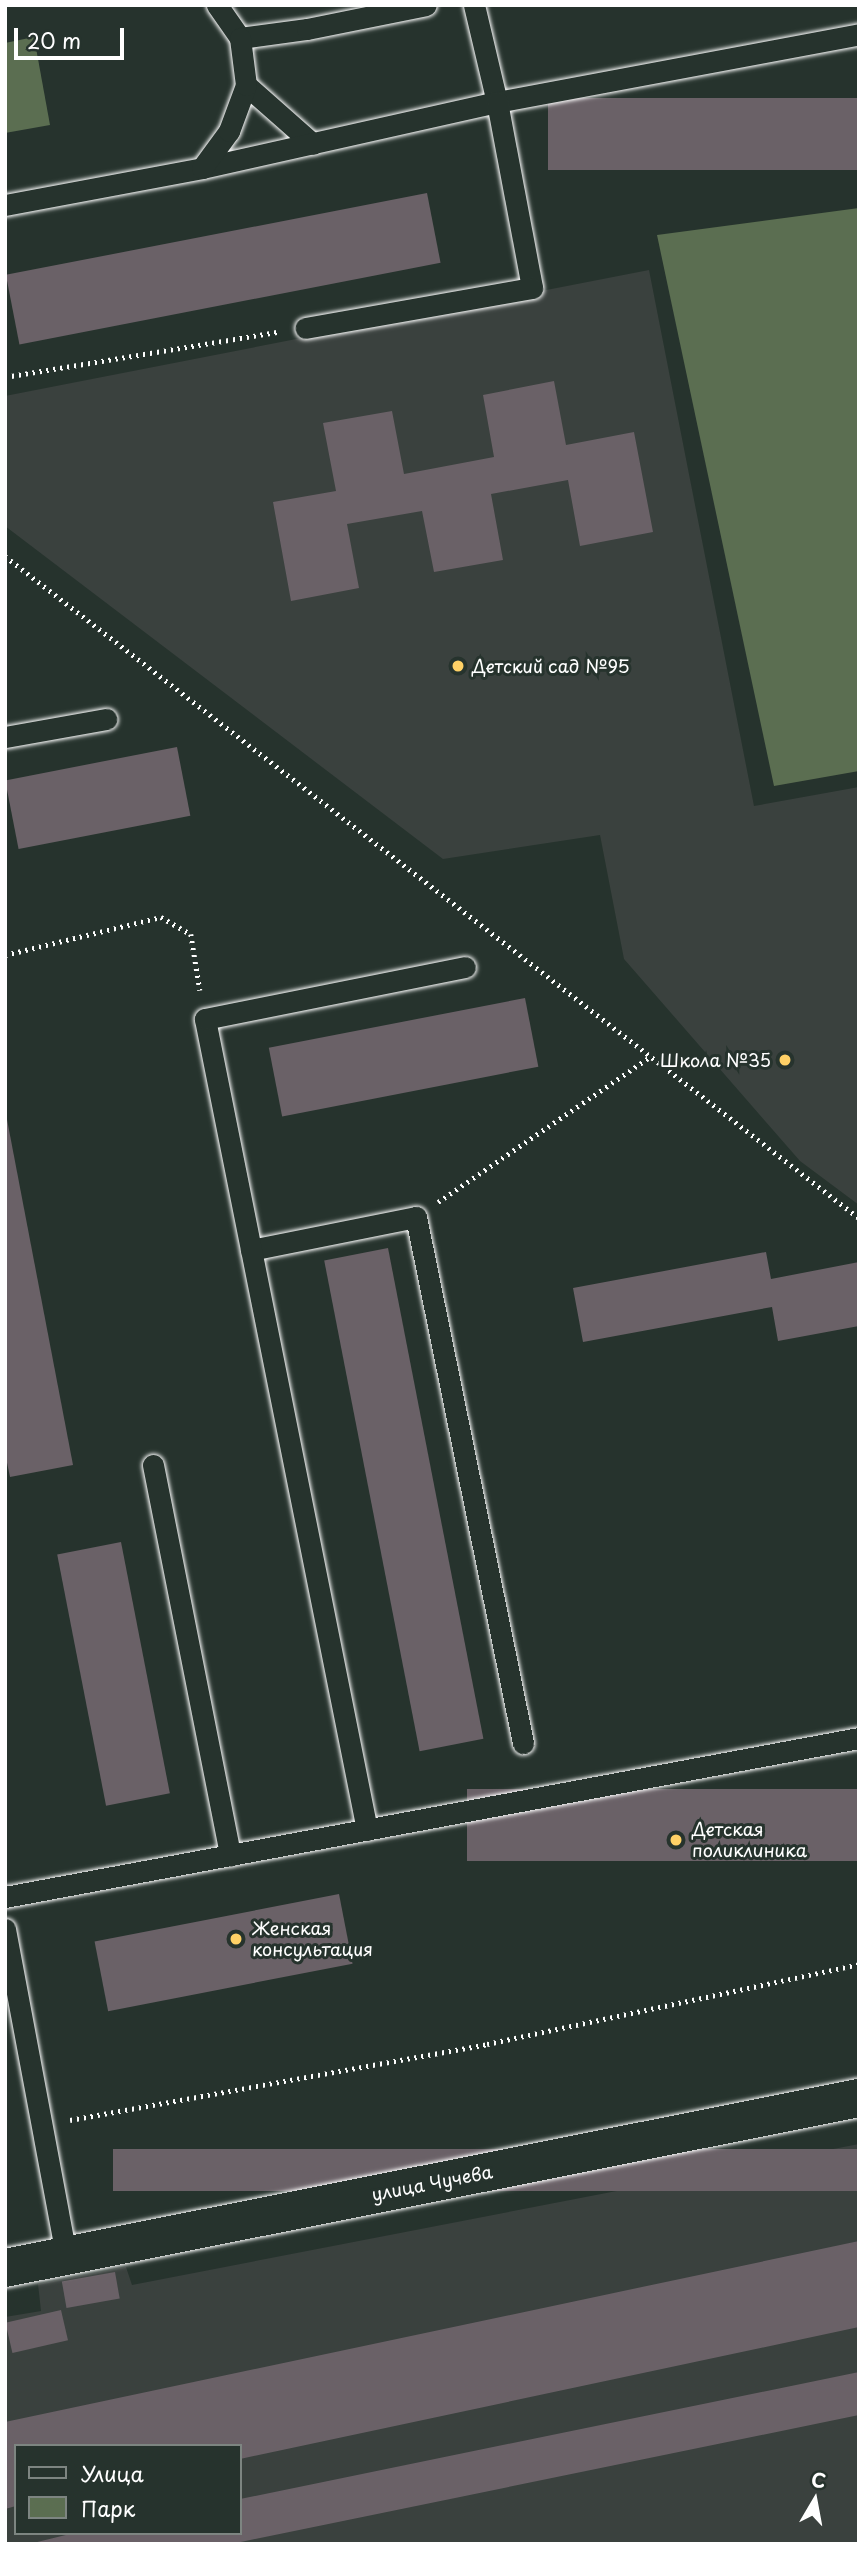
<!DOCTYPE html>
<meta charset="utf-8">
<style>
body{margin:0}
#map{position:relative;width:864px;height:2549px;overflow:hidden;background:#26332d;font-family:"Playpen Sans",sans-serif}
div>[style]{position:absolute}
.built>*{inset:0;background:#3a413e}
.green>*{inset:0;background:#5b6e51}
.building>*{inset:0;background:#6a6167;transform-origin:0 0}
.path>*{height:4.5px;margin-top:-2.25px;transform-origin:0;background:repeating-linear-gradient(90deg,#fff 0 2px,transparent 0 7px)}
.roads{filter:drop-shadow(0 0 2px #fff) drop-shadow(0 0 2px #fff)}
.lane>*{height:21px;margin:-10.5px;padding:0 10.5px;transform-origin:10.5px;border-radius:10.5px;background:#26332d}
.street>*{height:38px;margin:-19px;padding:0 19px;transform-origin:19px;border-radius:19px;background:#26332d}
.dots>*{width:19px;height:19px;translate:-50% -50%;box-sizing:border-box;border:4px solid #26332d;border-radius:50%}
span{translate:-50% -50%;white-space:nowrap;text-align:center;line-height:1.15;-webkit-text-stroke:6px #26332d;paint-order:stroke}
.poi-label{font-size:18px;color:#fff}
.left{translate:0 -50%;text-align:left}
.right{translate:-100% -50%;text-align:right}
.street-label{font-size:18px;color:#fff}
.frame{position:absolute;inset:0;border:7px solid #fff;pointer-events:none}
.legend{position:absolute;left:14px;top:2444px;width:228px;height:91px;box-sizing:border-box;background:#26332d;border:2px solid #7d8581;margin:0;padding:9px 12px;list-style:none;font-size:21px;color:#fff}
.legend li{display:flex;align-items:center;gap:14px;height:35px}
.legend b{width:35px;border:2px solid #7d8581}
.north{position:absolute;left:780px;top:2465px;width:70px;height:70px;-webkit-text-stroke:5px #26332d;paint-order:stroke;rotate:10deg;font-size:19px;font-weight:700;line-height:28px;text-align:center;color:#fff}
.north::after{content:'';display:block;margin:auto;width:24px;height:32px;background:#fff;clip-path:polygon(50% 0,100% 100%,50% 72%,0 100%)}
.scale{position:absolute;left:14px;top:28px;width:110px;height:32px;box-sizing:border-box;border:4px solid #fff;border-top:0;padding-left:9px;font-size:21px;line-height:24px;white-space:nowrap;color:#fff;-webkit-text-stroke:5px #26332d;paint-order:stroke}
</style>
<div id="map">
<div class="built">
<i style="clip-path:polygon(649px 270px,754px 806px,859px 787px,859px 1205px,800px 1161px,624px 959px,600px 835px,443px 859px,5px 526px,5px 396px)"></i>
<i style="clip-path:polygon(evenodd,859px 2144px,859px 2544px,5px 2544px,5px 2317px,41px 2311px,38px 2284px,126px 2267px,132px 2285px,859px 2144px,16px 2446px,240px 2446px,240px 2533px,16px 2533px,16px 2446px)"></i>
</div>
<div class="green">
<i style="clip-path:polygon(34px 37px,50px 125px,5px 133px,5px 43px)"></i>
<i style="clip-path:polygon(859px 208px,859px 771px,774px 786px,657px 235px)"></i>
</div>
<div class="building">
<i style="left:859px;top:98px;width:72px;height:311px;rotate:90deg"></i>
<i style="left:427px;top:193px;width:71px;height:429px;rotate:79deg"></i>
<i style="clip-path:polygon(554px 381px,566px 445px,634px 432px,653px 532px,580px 546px,568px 480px,491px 494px,503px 560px,434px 572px,422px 511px,347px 524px,359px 588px,291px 601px,273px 502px,336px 491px,323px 423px,392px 411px,404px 474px,494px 457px,483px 395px)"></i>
<i style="left:177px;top:747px;width:70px;height:175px;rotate:79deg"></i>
<i style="left:525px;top:998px;width:70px;height:261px;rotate:79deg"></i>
<i style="clip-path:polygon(5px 1109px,73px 1465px,10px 1477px,5px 1453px)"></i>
<i style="left:388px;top:1248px;width:500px;height:65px;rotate:79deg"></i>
<i style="clip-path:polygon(766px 1252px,771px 1279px,859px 1262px,859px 1326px,778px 1341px,772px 1307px,583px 1342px,573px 1288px)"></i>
<i style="left:121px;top:1542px;width:256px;height:65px;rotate:79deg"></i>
<i style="left:859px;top:1789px;width:72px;height:392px;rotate:90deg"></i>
<i style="left:339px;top:1894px;width:71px;height:249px;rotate:79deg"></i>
<i style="left:859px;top:2149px;width:42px;height:746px;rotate:90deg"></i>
<i style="clip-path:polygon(859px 2241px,859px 2327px,240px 2459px,240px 2446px,16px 2446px,16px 2506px,5px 2509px,5px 2422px)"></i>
<i style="left:115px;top:2272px;width:27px;height:54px;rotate:80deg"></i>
<i style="left:61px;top:2310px;width:31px;height:57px;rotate:77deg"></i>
<i style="clip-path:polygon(859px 2372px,859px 2415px,231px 2544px,29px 2544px,74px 2533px,240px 2533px,240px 2499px)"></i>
</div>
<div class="path">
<i style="left:5px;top:377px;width:277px;rotate:-9.4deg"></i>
<i style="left:5px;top:556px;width:1081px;rotate:37.78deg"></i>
<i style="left:5px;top:955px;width:161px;rotate:-13.7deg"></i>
<i style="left:161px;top:917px;width:34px;rotate:30deg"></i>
<i style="left:191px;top:934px;width:57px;rotate:80.9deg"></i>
<i style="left:438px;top:1202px;width:258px;rotate:-34.4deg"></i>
<i style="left:70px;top:2120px;width:424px;rotate:-10.3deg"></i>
<i style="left:487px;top:2044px;width:381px;rotate:-12.1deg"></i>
</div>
<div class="roads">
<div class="lane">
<i style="left:217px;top:5px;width:40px;rotate:55.1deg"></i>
<i style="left:240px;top:38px;width:68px;rotate:-7.7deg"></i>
<i style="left:307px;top:29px;width:121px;rotate:-11.4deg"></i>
<i style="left:474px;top:5px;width:100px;rotate:76.7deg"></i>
<i style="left:497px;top:102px;width:368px;rotate:-10.6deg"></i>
<i style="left:246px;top:85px;width:89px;rotate:41.4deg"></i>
<i style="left:202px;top:168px;width:302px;rotate:-12.6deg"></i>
<i style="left:497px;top:102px;width:189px;rotate:79.3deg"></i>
<i style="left:532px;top:288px;width:230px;rotate:170deg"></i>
<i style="left:5px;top:205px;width:200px;rotate:-10.6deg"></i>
<i style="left:202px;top:168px;width:46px;rotate:-53.9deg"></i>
<i style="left:229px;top:131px;width:49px;rotate:-69.7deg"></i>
<i style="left:246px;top:85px;width:47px;rotate:-97.3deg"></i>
<i style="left:5px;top:737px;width:103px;rotate:-10.1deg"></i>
<i style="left:251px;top:1250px;width:168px;rotate:-11.3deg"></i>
<i style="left:416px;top:1217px;width:537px;rotate:78.5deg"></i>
<i style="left:153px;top:1465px;width:398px;rotate:78.8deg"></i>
<i style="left:367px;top:1830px;width:827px;rotate:-101.3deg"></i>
<i style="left:205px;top:1019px;width:265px;rotate:-11.3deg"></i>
<i style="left:5px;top:1897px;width:869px;rotate:-10.55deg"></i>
<i style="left:5px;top:1929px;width:333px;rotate:79.4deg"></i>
</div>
<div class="street">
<i style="left:5px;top:2268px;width:871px;rotate:-11.26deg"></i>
</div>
</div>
<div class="dots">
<i style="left:458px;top:666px;background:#ffd166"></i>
<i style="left:785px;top:1060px;background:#ffd166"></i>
<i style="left:676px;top:1840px;background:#ffd166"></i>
<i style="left:236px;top:1939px;background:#ffd166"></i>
</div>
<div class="poi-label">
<span class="left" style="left:472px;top:666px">Детский сад №95</span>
<span class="right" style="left:771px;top:1060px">Школа №35</span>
<span class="left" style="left:692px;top:1840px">Детская<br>поликлиника</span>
<span class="left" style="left:252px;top:1939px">Женская<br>консультация</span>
</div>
<div class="street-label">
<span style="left:432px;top:2183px;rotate:-11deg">улица Чучева</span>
</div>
<div class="frame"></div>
<ul class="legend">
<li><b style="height:9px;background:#26332d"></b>Улица</li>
<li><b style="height:19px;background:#5b6e51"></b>Парк</li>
</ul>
<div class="north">С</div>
<div class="scale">20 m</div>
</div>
